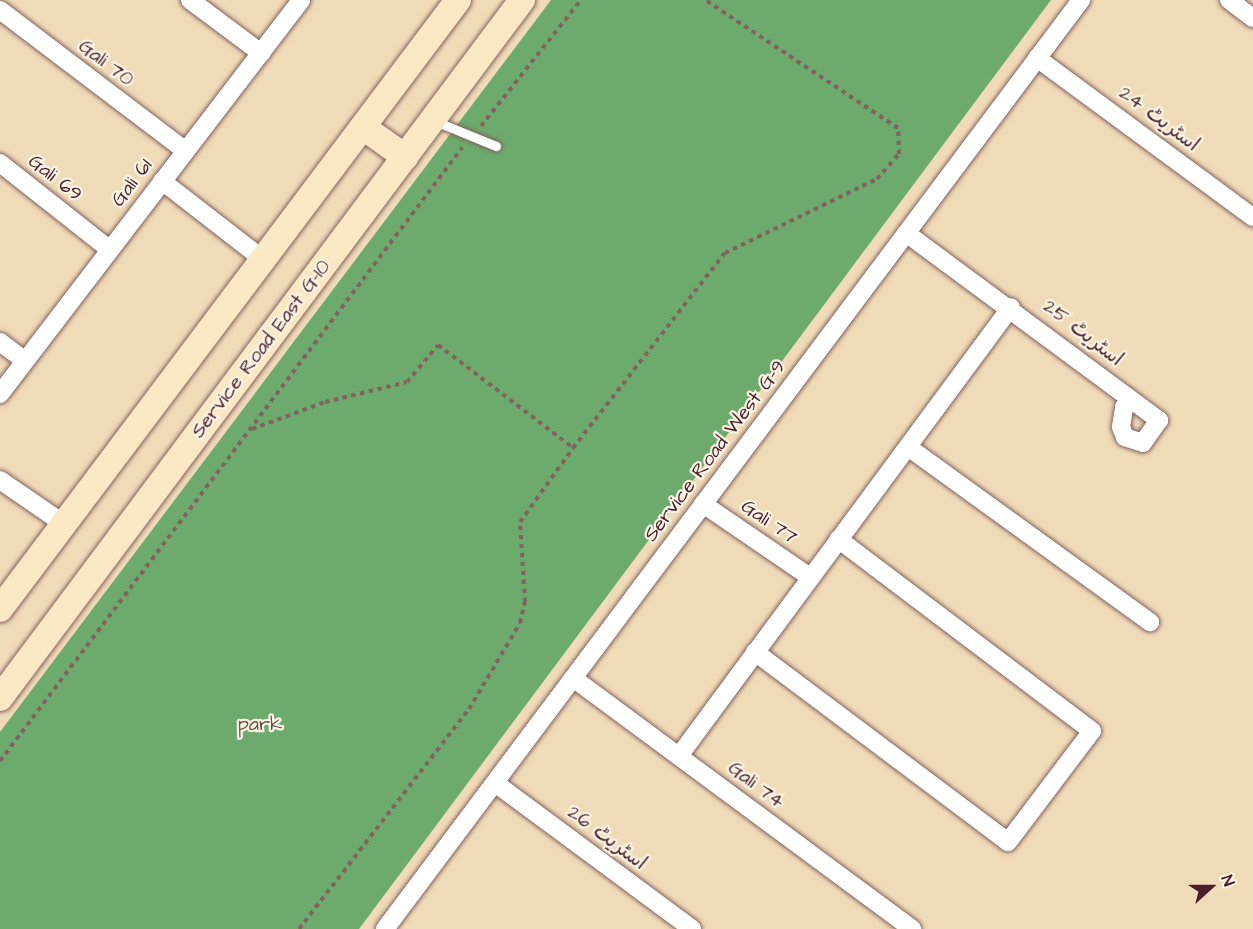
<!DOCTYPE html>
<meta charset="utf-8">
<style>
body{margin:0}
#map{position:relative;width:1253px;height:929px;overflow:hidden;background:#f0dbb9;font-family:"Architects Daughter","Playpen Sans Arabic",sans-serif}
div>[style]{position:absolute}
.forest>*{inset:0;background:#6cab6d}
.path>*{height:4px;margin-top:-2px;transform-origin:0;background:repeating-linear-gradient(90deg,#84615d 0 4.5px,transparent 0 9px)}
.roads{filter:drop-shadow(0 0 2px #84615d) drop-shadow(0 0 2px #84615d)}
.lane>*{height:9px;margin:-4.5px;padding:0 4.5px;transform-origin:4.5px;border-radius:4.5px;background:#fff}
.street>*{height:18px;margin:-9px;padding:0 9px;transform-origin:9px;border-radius:9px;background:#fff}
.secondary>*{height:26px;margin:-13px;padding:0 13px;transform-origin:13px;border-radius:13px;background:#fae7c3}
span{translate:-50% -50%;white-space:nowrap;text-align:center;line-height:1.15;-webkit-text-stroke:4.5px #fcf5e5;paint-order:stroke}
.street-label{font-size:20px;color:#4a1f2b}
.park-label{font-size:20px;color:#5c5144}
.north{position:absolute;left:1181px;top:857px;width:60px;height:60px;-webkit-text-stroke:4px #fcf5e5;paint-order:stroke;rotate:69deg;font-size:16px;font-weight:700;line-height:24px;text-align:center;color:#4a1f2b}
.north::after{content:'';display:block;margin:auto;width:21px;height:27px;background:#4a1f2b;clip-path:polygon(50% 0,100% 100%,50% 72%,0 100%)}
</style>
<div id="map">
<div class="forest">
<i style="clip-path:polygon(551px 0,1051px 0,359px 929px,0 929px,0 732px)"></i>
</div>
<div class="path">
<i style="left:481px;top:126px;width:161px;rotate:-51.6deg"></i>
<i style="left:252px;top:429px;width:78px;rotate:-20.3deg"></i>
<i style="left:325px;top:402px;width:84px;rotate:-13.7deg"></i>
<i style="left:407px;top:382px;width:48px;rotate:-50deg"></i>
<i style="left:438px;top:345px;width:170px;rotate:37.3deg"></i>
<i style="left:0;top:761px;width:768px;rotate:-53deg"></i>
<i style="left:299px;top:929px;width:278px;rotate:-52.3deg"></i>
<i style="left:469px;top:709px;width:100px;rotate:-59.3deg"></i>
<i style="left:520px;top:623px;width:22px;rotate:-77deg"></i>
<i style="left:525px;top:602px;width:80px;rotate:-93.6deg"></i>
<i style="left:520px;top:522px;width:91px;rotate:-54.4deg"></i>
<i style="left:573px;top:448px;width:247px;rotate:-52.1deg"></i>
<i style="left:725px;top:253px;width:169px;rotate:-26deg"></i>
<i style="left:877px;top:179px;width:33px;rotate:-49deg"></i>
<i style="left:899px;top:154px;width:26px;rotate:-92deg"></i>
<i style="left:898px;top:128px;width:232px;rotate:-146.4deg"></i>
</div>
<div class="roads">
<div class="lane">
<i style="left:435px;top:121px;width:66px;rotate:22.3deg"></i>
</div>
<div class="street">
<i style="left:190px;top:0;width:89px;rotate:36.7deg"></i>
<i style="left:1229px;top:0;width:30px;rotate:37deg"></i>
<i style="left:0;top:10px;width:233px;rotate:37.2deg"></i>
<i style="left:1037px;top:58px;width:268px;rotate:36.4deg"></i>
<i style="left:0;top:163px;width:140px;rotate:38.3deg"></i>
<i style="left:162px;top:181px;width:129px;rotate:37.8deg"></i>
<i style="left:906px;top:233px;width:315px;rotate:36.5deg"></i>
<i style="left:1159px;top:420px;width:28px;rotate:125deg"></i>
<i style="left:1143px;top:443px;width:19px;rotate:-162deg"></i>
<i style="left:1125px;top:437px;width:11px;rotate:-112deg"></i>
<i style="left:1121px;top:427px;width:20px;rotate:-81deg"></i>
<i style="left:1124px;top:407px;width:9px;rotate:-36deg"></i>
<i style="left:0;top:342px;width:31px;rotate:37deg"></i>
<i style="left:0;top:394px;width:496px;rotate:-52.6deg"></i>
<i style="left:908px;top:447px;width:299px;rotate:35.9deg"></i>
<i style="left:0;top:480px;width:78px;rotate:34.5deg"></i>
<i style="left:703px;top:504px;width:130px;rotate:34.3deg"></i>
<i style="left:755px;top:652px;width:316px;rotate:36.9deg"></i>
<i style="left:1008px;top:842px;width:139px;rotate:-52.9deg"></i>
<i style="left:1092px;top:731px;width:318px;rotate:-142.9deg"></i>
<i style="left:573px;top:678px;width:422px;rotate:36.5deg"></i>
<i style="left:679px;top:756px;width:558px;rotate:-53.52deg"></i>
<i style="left:495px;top:783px;width:245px;rotate:36.5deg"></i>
<i style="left:385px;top:929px;width:1161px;rotate:-53.16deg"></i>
</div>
<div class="secondary">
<i style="left:363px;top:127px;width:52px;rotate:35.5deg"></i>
<i style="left:0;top:609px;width:762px;rotate:-53.05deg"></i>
<i style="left:0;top:698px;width:872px;rotate:-53.21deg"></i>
</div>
</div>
<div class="street-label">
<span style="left:106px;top:63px;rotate:37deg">Gali 70</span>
<span style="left:1159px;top:119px;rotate:37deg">اسٹریٹ 24</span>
<span style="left:55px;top:178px;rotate:38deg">Gali 69</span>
<span style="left:132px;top:183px;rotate:-53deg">Gali 61</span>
<span style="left:1083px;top:333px;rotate:38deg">اسٹریٹ 25</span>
<span style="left:261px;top:349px;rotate:-53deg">Service Road East G-10</span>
<span style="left:715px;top:451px;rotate:-53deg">Service Road West G-9</span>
<span style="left:769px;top:522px;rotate:34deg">Gali 77</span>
<span style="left:756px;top:785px;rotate:37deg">Gali 74</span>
<span style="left:607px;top:838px;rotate:37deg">اسٹریٹ 26</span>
</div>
<div class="park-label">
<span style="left:260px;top:724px">park</span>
</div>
<div class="north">N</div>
</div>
